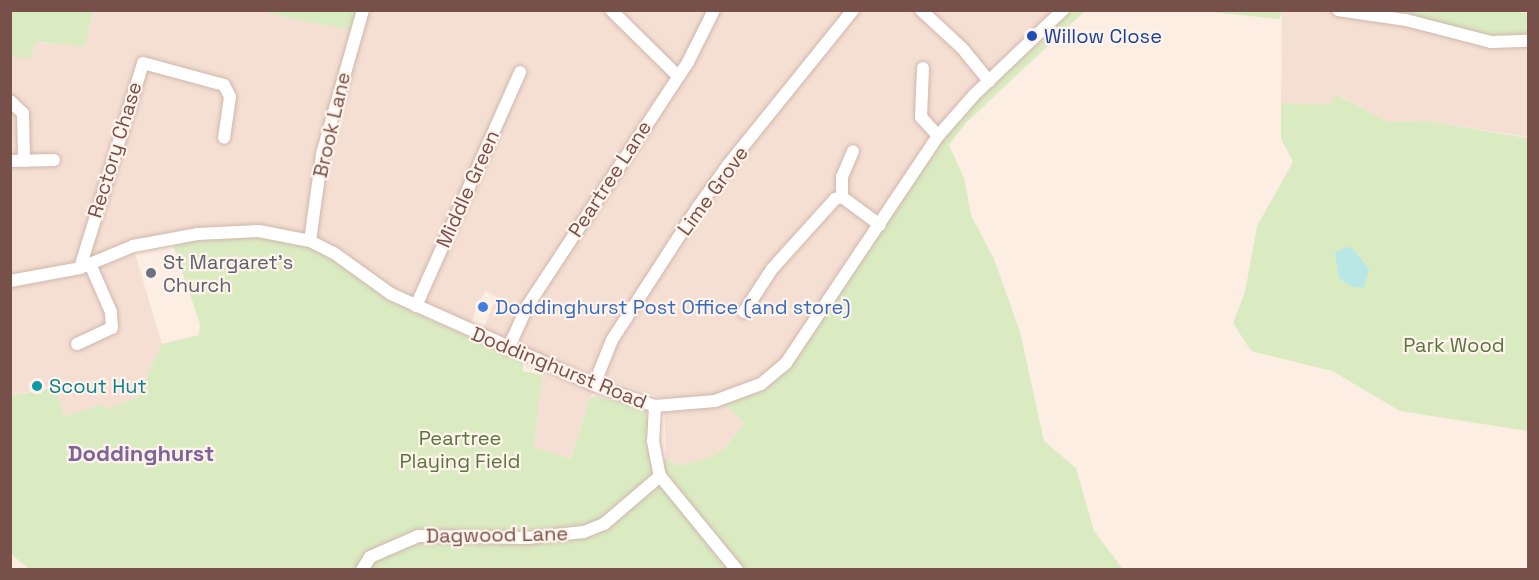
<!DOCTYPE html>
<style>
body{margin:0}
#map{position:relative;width:1539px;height:580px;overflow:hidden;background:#fdeee4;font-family:"Space Grotesk",sans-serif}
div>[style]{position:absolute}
.residential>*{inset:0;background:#f5dfd2}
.green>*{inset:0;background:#daebc2}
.water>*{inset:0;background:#b8e7e5}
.roads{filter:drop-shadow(0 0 2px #d1b6ad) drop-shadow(0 0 2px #d1b6ad)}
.minor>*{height:12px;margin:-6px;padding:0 6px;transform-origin:6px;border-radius:6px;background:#fff}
.dots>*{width:16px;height:16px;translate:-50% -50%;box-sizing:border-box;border:3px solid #fff3eb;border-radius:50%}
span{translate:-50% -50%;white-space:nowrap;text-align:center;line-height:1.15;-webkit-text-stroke:4.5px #fff3eb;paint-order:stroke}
.transit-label{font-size:20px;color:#164399}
.left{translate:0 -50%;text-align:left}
.street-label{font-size:20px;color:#765049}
.worship-label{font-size:20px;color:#5b616d}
.shop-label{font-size:20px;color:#366cbe}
.park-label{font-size:20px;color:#58763e}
.culture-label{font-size:20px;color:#0d838f}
.quarter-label{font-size:22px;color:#7e649a;font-weight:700}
.frame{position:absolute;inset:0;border:12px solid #765049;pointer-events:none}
</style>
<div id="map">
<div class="residential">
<i style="clip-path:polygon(363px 10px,1063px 11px,974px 95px,793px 353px,725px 406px,745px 423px,724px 449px,708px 458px,679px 466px,666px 459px,664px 399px,603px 378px,590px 398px,571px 459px,534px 447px,542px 375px,548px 359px,482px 331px,497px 297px,485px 291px,470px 325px,259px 231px,133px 247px,162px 344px,137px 398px,107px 409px,101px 405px,64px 416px,54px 385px,11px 396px,11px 56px,30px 58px,36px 41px,48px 44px,88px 35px,93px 11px,269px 11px,269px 14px,357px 31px)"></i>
<i style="clip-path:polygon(1282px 11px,1338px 11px,1528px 41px,1528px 137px,1426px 121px,1388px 122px,1336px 94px,1331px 104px,1281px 103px)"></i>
</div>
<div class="green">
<i style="clip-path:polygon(269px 10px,363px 11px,357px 31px,269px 14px)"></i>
<i style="clip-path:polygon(1486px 10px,1528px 13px,1528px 41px,1338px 11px)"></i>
<i style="clip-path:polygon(10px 11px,11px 10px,93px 11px,85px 46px,36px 42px,30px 59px,11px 56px)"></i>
<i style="clip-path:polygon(1063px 11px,1085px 11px,966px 123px,949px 145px,964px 178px,971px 215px,994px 259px,1020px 332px,1044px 441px,1076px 468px,1094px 531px,1123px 569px,29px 569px,11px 554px,10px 396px,47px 389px,54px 384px,64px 416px,101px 405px,107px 409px,137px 398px,162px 344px,199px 335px,200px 324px,171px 239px,259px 231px,310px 241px,403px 307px,523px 361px,523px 371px,542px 375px,534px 447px,571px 459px,590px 398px,596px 396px,644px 408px,648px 420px,650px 461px,666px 459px,679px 466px,708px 458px,724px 449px,745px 423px,725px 406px,724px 398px,774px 374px,938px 136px)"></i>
<i style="clip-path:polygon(1201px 11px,1282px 10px,1282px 11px,1280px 19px)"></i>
<i style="clip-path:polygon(1335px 94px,1388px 122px,1426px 121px,1528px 138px,1528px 431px,1400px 411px,1332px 371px,1251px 351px,1233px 323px,1245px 292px,1257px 226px,1293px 162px,1281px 139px,1281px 103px,1331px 104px)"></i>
</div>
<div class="water">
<i style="clip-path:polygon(1345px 247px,1352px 248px,1369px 269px,1364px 288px,1350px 286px,1339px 278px,1335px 253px)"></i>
</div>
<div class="roads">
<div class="minor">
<i style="left:611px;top:10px;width:94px;rotate:44.6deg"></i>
<i style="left:921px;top:10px;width:56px;rotate:42.8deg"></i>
<i style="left:962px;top:48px;width:43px;rotate:50.7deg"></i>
<i style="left:1338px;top:10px;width:69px;rotate:8.4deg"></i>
<i style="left:1406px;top:20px;width:88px;rotate:14.5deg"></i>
<i style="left:1491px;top:42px;width:37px;rotate:-2deg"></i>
<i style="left:923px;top:68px;width:49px;rotate:92.3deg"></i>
<i style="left:921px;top:117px;width:25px;rotate:48deg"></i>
<i style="left:10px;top:101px;width:18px;rotate:43deg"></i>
<i style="left:23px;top:113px;width:48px;rotate:88.8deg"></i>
<i style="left:10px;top:161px;width:44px;rotate:-1.3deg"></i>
<i style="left:842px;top:197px;width:20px;rotate:-90deg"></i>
<i style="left:842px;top:177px;width:28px;rotate:-67deg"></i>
<i style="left:310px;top:241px;width:88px;rotate:-82.1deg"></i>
<i style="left:322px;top:154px;width:150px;rotate:-74.1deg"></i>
<i style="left:80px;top:268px;width:214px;rotate:-72.9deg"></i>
<i style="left:143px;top:63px;width:84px;rotate:15.2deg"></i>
<i style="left:224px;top:85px;width:13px;rotate:63deg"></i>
<i style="left:230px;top:97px;width:41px;rotate:98.3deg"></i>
<i style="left:10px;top:281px;width:71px;rotate:-10.5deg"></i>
<i style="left:80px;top:268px;width:57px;rotate:-22.5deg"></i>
<i style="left:133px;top:246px;width:65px;rotate:-10.6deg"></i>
<i style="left:197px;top:234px;width:62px;rotate:-2.8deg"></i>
<i style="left:259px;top:231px;width:52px;rotate:11.1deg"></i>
<i style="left:310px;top:241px;width:27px;rotate:27deg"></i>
<i style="left:334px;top:253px;width:70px;rotate:35.7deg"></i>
<i style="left:391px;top:294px;width:222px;rotate:24.1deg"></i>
<i style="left:594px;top:385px;width:65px;rotate:19deg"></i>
<i style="left:655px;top:406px;width:60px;rotate:-4.8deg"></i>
<i style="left:715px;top:401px;width:49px;rotate:-20.3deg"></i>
<i style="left:761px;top:384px;width:33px;rotate:-40deg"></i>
<i style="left:786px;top:363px;width:273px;rotate:-56.2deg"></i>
<i style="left:938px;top:136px;width:55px;rotate:-48.7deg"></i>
<i style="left:974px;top:95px;width:123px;rotate:-43.7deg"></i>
<i style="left:416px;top:306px;width:256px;rotate:-66deg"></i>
<i style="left:744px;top:312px;width:51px;rotate:-56.9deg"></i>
<i style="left:772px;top:269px;width:94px;rotate:-48deg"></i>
<i style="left:835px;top:199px;width:7px;rotate:-16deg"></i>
<i style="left:842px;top:197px;width:47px;rotate:36.4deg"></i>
<i style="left:77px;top:344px;width:38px;rotate:-25deg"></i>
<i style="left:112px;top:328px;width:16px;rotate:-94deg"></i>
<i style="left:111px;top:312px;width:52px;rotate:-113.6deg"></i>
<i style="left:508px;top:349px;width:48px;rotate:-65.6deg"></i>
<i style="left:528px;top:305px;width:291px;rotate:-56.6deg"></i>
<i style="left:688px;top:62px;width:58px;rotate:-63.4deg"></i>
<i style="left:594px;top:385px;width:48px;rotate:-68.2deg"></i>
<i style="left:612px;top:340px;width:158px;rotate:-57.1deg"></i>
<i style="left:698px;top:207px;width:52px;rotate:-54.5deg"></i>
<i style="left:728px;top:165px;width:199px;rotate:-51.1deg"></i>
<i style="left:655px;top:406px;width:35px;rotate:93deg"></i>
<i style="left:653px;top:441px;width:36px;rotate:79deg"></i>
<i style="left:660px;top:476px;width:122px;rotate:50.7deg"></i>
<i style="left:362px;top:570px;width:15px;rotate:-58deg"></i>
<i style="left:370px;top:557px;width:52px;rotate:-23.6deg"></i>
<i style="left:418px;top:536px;width:109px;rotate:1.1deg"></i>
<i style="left:527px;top:538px;width:57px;rotate:-6deg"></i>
<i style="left:584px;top:532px;width:22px;rotate:-22deg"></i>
<i style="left:604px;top:524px;width:74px;rotate:-40.6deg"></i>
</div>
</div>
<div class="dots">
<i style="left:1032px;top:36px;background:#1a4fb4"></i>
<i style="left:151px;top:273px;background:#6b7280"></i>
<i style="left:483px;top:307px;background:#3f7fe0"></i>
<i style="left:37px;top:386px;background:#0f9aa8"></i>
</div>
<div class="transit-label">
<span class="left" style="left:1044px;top:36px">Willow Close</span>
</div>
<div class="street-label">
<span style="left:332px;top:125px;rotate:-77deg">Brook Lane</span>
<span style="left:115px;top:150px;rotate:-73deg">Rectory Chase</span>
<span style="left:610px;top:179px;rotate:-57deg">Peartree Lane</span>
<span style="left:468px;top:189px;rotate:-66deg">Middle Green</span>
<span style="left:713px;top:191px;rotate:-54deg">Lime Grove</span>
<span style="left:559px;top:368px;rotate:22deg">Doddinghurst Road</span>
<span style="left:497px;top:535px;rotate:-1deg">Dagwood Lane</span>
</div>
<div class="worship-label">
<span class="left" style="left:163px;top:274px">St Margaret's<br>Church</span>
</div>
<div class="shop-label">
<span class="left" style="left:495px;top:307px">Doddinghurst Post Office (and store)</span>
</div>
<div class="park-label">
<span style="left:1454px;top:345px">Park Wood</span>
<span style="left:460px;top:450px">Peartree<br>Playing Field</span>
</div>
<div class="culture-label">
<span class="left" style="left:49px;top:386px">Scout Hut</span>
</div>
<div class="quarter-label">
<span style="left:141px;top:454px">Doddinghurst</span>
</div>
<div class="frame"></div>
</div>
